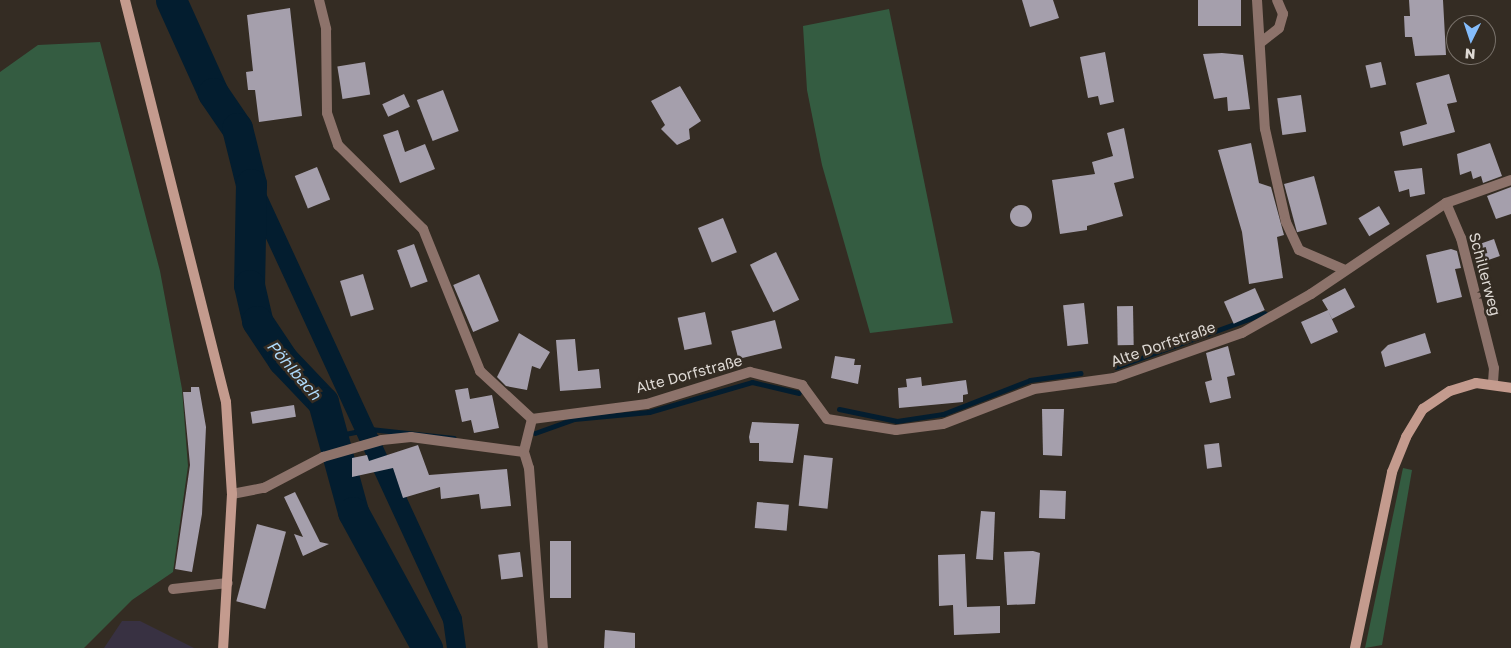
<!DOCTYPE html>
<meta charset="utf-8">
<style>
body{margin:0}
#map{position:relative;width:1511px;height:648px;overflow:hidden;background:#342c23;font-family:"Golos Text",sans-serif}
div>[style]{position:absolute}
.commercial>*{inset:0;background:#383142}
.green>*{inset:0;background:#345c41}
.stream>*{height:5px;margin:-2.5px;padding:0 2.5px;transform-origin:2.5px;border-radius:2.5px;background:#031d2f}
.canal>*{height:19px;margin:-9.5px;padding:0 9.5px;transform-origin:9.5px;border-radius:9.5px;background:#031d2f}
.river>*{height:31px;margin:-15.5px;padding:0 15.5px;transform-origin:15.5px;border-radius:15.5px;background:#031d2f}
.building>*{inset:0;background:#a59fac;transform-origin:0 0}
.round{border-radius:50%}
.minor>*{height:10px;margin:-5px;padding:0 5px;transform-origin:5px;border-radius:5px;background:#8d736b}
.secondary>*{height:10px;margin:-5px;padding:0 5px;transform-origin:5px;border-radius:5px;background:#c49b8e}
span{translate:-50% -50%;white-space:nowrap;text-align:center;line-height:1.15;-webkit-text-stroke:5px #342c23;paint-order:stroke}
.street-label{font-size:15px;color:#ded9d4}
.water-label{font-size:16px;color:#afdbfc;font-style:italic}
.north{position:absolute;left:1446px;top:15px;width:50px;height:50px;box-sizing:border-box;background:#342c23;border:1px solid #78716a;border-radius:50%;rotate:184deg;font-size:14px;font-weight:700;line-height:20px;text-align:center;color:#ded9d4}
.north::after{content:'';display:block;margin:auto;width:18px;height:22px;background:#84bcfb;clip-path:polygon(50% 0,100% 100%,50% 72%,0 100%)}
</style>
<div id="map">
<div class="commercial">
<i style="clip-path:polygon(122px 621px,140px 621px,194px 648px,104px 648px)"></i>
</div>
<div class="green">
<i style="clip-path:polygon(889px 9px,953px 323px,870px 333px,822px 165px,807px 90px,803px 26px)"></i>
<i style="clip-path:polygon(100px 42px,160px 271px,182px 389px,188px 466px,173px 572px,132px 600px,84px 648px,0 648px,0 72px,38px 45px)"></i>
<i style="clip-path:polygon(1403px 468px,1412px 470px,1382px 645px,1365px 648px)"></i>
</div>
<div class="stream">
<i style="left:1116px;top:367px;width:158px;rotate:-19.9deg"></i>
<i style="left:839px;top:409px;width:59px;rotate:11.7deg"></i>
<i style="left:897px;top:421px;width:47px;rotate:-8.7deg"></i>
<i style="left:943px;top:414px;width:93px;rotate:-21.3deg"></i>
<i style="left:1030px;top:380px;width:51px;rotate:-7.8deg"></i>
<i style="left:535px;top:433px;width:41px;rotate:-19.7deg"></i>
<i style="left:574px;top:419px;width:75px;rotate:-5.3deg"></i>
<i style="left:649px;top:412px;width:107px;rotate:-16.2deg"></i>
<i style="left:752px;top:382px;width:48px;rotate:13.2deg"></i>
<i style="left:331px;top:437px;width:40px;rotate:-12deg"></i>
<i style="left:370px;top:429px;width:84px;rotate:6.1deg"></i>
</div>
<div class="canal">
<i style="left:251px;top:184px;width:479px;rotate:65.2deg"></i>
<i style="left:452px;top:619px;width:29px;rotate:82deg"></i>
</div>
<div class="river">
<i style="left:171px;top:0;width:102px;rotate:65.7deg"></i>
<i style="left:213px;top:93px;width:42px;rotate:55.6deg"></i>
<i style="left:237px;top:128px;width:58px;rotate:76deg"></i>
<i style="left:251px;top:184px;width:101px;rotate:91.1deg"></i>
<i style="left:249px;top:285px;width:37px;rotate:77deg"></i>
<i style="left:257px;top:321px;width:47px;rotate:56.3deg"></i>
<i style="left:283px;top:360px;width:58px;rotate:46.4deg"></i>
<i style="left:323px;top:402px;width:114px;rotate:74.7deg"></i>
<i style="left:353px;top:512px;width:155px;rotate:61.4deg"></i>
</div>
<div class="building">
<i style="clip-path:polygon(1022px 0,1053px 0,1059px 18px,1030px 27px)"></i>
<i style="left:1198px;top:0;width:43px;height:26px"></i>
<i style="clip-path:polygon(1409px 0,1443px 0,1446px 55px,1415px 56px,1412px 37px,1405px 37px,1404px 16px,1410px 16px)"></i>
<i style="clip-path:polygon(290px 8px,302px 116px,259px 122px,255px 90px,248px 90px,246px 72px,253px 71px,247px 15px)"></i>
<i style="clip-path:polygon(1105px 52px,1114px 102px,1100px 105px,1098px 96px,1088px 98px,1080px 57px)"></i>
<i style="clip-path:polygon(1222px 53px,1243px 55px,1250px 109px,1228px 111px,1227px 97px,1214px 99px,1203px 54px)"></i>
<i style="left:365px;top:62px;width:33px;height:28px;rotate:81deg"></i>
<i style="left:1381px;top:62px;width:23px;height:16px;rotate:77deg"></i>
<i style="clip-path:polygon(1449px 74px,1457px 102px,1447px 104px,1455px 132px,1403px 146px,1400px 132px,1427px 124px,1416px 83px)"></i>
<i style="clip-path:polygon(680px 86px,701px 121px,689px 129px,690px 139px,677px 145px,661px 129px,665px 125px,651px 101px)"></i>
<i style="left:443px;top:90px;width:44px;height:28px;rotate:69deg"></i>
<i style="left:404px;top:94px;width:14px;height:24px;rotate:65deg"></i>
<i style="left:1301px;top:95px;width:37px;height:24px;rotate:82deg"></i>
<i style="clip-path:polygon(1124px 128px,1134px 178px,1114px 183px,1123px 216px,1087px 226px,1087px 230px,1060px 234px,1052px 180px,1095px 174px,1092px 162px,1113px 156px,1107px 133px)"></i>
<i style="clip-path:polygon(398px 130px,405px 152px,425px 144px,435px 169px,400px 183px,383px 135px)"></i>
<i style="clip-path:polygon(1251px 143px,1259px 183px,1271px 187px,1284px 235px,1277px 237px,1283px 278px,1249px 284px,1242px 232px,1218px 150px)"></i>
<i style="clip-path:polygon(1490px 143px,1502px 176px,1483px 183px,1481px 176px,1473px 179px,1471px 171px,1460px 175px,1457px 154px)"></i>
<i style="left:317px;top:167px;width:35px;height:24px;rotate:68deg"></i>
<i style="clip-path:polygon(1422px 168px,1425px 194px,1410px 197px,1409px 189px,1399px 192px,1394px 171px)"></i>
<i style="left:1314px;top:176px;width:50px;height:31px;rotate:75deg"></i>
<i style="clip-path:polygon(1511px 187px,1511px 214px,1496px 219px,1487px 196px)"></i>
<i class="round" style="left:1010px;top:205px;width:22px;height:22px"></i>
<i style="left:1379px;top:206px;width:21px;height:24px;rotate:59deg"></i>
<i style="left:723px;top:218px;width:37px;height:27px;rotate:68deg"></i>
<i style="left:1494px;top:239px;width:18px;height:25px;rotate:71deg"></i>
<i style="left:414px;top:244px;width:40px;height:18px;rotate:70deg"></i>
<i style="clip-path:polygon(1451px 249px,1457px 251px,1461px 268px,1455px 269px,1462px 297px,1437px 303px,1426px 255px)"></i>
<i style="left:776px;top:252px;width:53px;height:29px;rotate:64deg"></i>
<i style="left:363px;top:274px;width:37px;height:24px;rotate:73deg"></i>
<i style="left:479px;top:274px;width:51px;height:28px;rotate:67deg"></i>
<i style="left:1255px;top:288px;width:24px;height:34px;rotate:66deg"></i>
<i style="clip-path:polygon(1345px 288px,1355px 307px,1332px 319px,1328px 311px,1338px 332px,1311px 344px,1301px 322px,1328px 310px,1322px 300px)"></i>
<i style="left:1084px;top:303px;width:41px;height:21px;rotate:84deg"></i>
<i style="left:1133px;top:306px;width:39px;height:16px;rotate:89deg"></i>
<i style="left:705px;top:312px;width:33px;height:28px;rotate:78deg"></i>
<i style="left:775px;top:320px;width:29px;height:45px;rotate:76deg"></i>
<i style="clip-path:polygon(519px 333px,550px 352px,540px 369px,532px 366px,527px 390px,506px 386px,497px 377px)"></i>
<i style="clip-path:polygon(1425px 333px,1431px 353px,1385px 367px,1381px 352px,1388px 345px)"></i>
<i style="clip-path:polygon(575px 339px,578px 371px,599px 369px,601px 388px,560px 391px,556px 340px)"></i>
<i style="clip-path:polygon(1228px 346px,1235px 375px,1227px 377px,1231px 398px,1210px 403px,1205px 382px,1212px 380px,1206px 353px)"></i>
<i style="clip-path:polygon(835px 356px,855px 359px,854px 365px,861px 365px,858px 384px,831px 378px)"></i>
<i style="clip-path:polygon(921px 377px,922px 386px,966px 380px,968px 394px,963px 395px,963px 402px,899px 408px,898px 388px,907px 387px,906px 379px)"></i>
<i style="clip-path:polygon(191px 387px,199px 387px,206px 427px,202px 514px,192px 572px,175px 569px,190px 465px,183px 392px,191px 392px)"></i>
<i style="clip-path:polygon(468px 388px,470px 399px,492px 395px,499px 428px,474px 433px,471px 420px,462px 422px,455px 390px)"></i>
<i style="left:294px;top:405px;width:12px;height:44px;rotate:81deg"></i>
<i style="clip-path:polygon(1042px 409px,1064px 409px,1062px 456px,1043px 455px)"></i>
<i style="clip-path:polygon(752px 422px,799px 424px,793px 463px,759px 461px,759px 443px,750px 443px,749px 437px)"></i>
<i style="left:1219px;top:443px;width:24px;height:15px;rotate:83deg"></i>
<i style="clip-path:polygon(418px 445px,429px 475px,507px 469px,511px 506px,481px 509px,479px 494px,441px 499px,440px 487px,403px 498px,393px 468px,352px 477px,352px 458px,367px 455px,369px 461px)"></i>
<i style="left:804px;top:455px;width:29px;height:51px;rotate:6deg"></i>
<i style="left:1040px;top:490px;width:26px;height:28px;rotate:2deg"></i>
<i style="clip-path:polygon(295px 492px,320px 542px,329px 544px,303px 556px,294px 534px,303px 537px,284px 497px)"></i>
<i style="left:757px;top:502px;width:32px;height:26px;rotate:5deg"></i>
<i style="clip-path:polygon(981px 511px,995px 512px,993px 560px,976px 559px)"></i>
<i style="left:257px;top:524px;width:30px;height:80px;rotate:15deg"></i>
<i style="left:550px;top:541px;width:21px;height:57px"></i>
<i style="clip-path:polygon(1033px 551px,1040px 553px,1035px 604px,1007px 605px,1004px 552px)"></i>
<i style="left:520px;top:552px;width:25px;height:22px;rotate:83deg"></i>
<i style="clip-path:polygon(965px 554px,967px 607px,1000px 606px,1000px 633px,954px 635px,953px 605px,939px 606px,938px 555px)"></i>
<i style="clip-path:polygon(605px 630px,635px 633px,635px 648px,604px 648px)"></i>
</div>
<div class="minor">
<i style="left:319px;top:0;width:30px;rotate:76deg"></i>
<i style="left:326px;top:29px;width:84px;rotate:89.3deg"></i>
<i style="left:327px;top:113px;width:34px;rotate:71deg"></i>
<i style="left:338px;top:145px;width:120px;rotate:44.7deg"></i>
<i style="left:423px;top:229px;width:153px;rotate:68.1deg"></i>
<i style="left:480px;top:371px;width:71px;rotate:42.7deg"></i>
<i style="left:1257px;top:0;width:129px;rotate:86.5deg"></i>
<i style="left:1265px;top:129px;width:95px;rotate:77.3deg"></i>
<i style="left:1286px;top:222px;width:31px;rotate:65deg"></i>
<i style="left:1299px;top:250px;width:48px;rotate:23.4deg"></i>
<i style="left:1260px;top:43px;width:24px;rotate:-38deg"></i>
<i style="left:1279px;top:28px;width:15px;rotate:-74deg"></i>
<i style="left:1283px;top:14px;width:15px;rotate:-113deg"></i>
<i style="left:1446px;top:203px;width:38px;rotate:67deg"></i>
<i style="left:1461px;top:238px;width:134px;rotate:75.8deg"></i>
<i style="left:1494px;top:368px;width:15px;rotate:94deg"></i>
<i style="left:532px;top:419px;width:116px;rotate:-7.4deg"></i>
<i style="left:647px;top:404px;width:108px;rotate:-17.3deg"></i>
<i style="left:750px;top:372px;width:54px;rotate:14deg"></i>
<i style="left:802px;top:385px;width:42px;rotate:53.7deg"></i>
<i style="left:827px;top:419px;width:70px;rotate:9.1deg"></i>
<i style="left:896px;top:430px;width:47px;rotate:-7.3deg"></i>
<i style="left:943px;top:424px;width:97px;rotate:-21deg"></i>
<i style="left:1034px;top:389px;width:81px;rotate:-7.8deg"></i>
<i style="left:1114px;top:378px;width:136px;rotate:-19.4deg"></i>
<i style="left:1242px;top:333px;width:79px;rotate:-29.5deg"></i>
<i style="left:1311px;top:294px;width:163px;rotate:-34deg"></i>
<i style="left:1446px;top:203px;width:69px;rotate:-19.5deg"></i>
<i style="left:532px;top:419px;width:34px;rotate:104deg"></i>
<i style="left:524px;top:452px;width:17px;rotate:73deg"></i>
<i style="left:529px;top:468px;width:181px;rotate:85.6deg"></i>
<i style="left:232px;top:494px;width:33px;rotate:-11deg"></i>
<i style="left:264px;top:488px;width:67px;rotate:-27.7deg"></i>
<i style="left:323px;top:457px;width:61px;rotate:-16.1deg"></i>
<i style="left:382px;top:440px;width:29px;rotate:-6deg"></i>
<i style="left:411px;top:437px;width:114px;rotate:7.6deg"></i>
<i style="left:173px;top:589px;width:55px;rotate:-6.2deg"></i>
</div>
<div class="secondary">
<i style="left:125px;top:0;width:414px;rotate:75.9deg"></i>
<i style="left:226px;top:402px;width:92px;rotate:86.3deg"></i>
<i style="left:232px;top:494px;width:154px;rotate:93.3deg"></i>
<i style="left:1355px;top:648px;width:180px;rotate:-78.1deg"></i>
<i style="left:1392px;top:472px;width:38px;rotate:-68deg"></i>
<i style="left:1406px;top:437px;width:33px;rotate:-59deg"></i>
<i style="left:1423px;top:409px;width:32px;rotate:-34deg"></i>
<i style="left:1450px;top:391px;width:27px;rotate:-17deg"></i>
<i style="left:1476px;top:383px;width:35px;rotate:8deg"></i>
</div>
<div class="street-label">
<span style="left:1485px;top:274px;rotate:75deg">Schillerweg</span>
<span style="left:1163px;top:344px;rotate:-19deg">Alte Dorfstraße</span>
<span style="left:689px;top:374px;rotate:-15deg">Alte Dorfstraße</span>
</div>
<div class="water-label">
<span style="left:294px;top:370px;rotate:49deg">Pöhlbach</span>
</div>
<div class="north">N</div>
</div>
